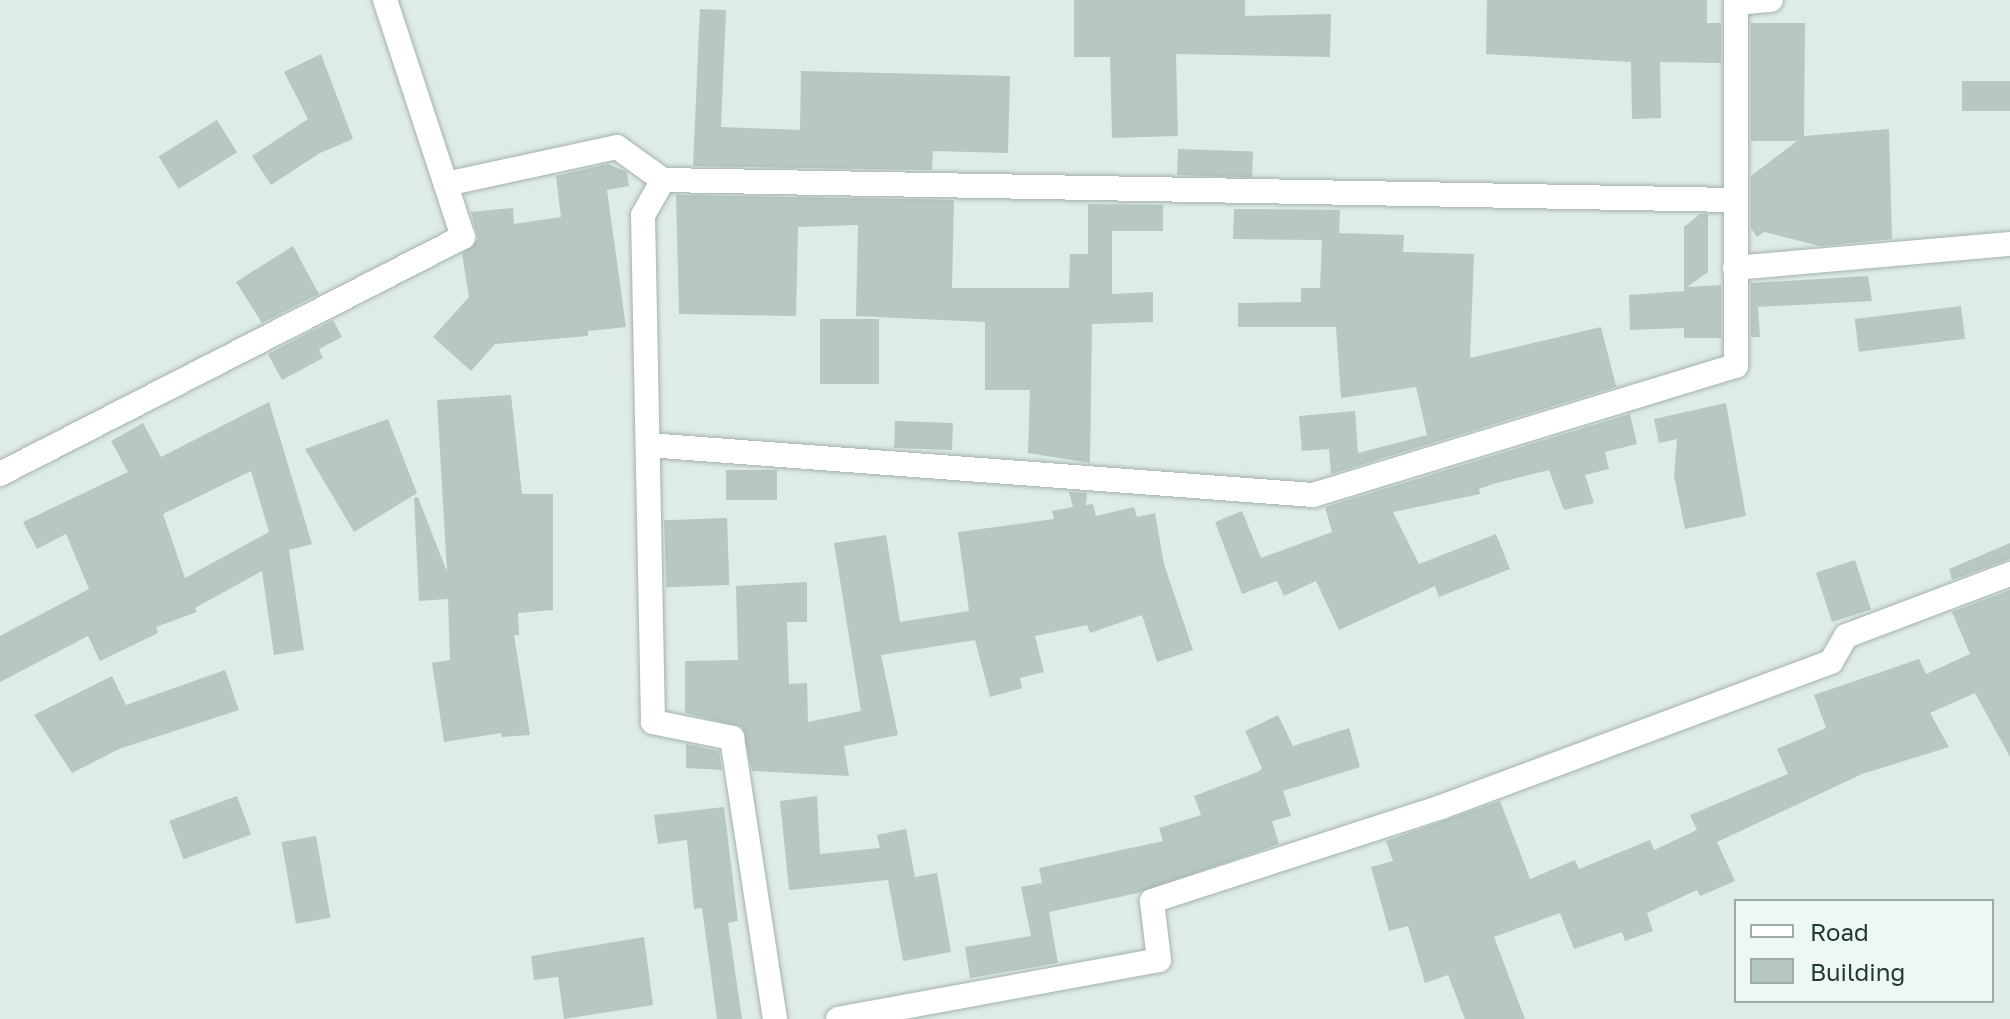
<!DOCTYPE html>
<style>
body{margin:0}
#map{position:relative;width:2010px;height:1019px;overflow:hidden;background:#dfebe5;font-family:"Golos Text",sans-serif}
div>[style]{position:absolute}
.building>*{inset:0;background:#b7c8c1;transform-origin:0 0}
.roads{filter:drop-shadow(0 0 2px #a2b3ac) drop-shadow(0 0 2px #a2b3ac)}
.street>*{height:24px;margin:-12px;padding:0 12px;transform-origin:12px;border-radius:12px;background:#fff}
span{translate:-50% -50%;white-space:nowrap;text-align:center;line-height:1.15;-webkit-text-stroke:7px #eff7f3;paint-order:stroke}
.legend{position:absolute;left:1734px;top:899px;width:260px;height:104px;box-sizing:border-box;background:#eff7f3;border:2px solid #9caca6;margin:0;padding:10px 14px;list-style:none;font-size:24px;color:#203b33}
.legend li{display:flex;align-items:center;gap:16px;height:40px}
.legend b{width:40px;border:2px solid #9caca6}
</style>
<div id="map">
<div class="building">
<i style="clip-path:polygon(1074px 0,1245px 0,1245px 16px,1331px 14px,1330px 57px,1176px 54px,1178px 136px,1112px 138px,1110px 57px,1074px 57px)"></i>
<i style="clip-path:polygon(1487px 0,1707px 0,1707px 23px,1721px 23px,1721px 63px,1660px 62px,1661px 118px,1632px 119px,1631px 62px,1486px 54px)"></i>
<i style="clip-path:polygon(700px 9px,726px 10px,721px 127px,800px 130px,801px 71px,1010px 76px,1008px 153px,933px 151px,932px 170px,693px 166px)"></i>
<i style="clip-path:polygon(1751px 23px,1805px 23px,1804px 136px,1889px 129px,1892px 239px,1820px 246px,1764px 232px,1757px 237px,1751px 228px,1751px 176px,1797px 141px,1751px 141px)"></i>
<i style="clip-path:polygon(321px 54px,353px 139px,320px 153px,271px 185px,252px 156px,308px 119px,284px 72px)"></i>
<i style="left:2010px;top:81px;width:30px;height:48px;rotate:90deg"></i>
<i style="left:217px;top:120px;width:38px;height:69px;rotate:58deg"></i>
<i style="left:1178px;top:149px;width:75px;height:26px;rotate:2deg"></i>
<i style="clip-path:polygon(608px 164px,627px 172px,629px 186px,607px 190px,626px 327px,588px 331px,588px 336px,495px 344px,471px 371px,433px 337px,469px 297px,462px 254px,478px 239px,471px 212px,513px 208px,514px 224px,561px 217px,556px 176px)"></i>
<i style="clip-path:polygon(676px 195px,954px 200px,952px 288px,1069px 288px,1070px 254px,1088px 254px,1088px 204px,1163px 205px,1163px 231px,1112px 231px,1112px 294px,1153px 292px,1153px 322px,1092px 324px,1090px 463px,1028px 453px,1030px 390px,985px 390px,985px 322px,856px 316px,858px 225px,798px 227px,796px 316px,679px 314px)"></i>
<i style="clip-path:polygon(1234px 209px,1340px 210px,1339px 233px,1404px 235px,1403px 252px,1474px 254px,1470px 358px,1601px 327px,1616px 386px,1622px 385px,1331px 474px,1329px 449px,1302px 451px,1299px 416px,1355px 411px,1358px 453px,1427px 435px,1416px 387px,1341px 398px,1336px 327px,1238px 327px,1238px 303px,1301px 302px,1301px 288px,1320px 288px,1322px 240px,1233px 239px)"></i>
<i style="clip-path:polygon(1700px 214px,1708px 214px,1708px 272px,1687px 287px,1721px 285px,1721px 338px,1684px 338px,1684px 328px,1630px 330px,1629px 295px,1684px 291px,1684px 227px)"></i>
<i style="clip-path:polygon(293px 246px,319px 294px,262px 323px,236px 282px)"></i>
<i style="clip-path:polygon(1868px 276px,1872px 301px,1758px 307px,1760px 337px,1751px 337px,1751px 283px)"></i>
<i style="left:1961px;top:306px;width:33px;height:107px;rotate:83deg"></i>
<i style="left:820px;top:319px;width:59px;height:65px"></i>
<i style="clip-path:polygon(333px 320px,342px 337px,319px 349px,323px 358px,282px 380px,268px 354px)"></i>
<i style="clip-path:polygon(511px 395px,522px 494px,553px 494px,553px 610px,518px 613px,519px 635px,514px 635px,530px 735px,502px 737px,501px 733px,444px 742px,432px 663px,450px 660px,448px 599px,419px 601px,414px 498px,418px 497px,447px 572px,437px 400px)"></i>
<i style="clip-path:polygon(evenodd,269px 402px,312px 544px,289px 550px,304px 650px,274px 655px,262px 571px,195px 608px,197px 612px,156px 627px,158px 633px,100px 661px,88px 636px,0 682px,0 636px,89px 589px,66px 534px,37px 549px,23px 522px,128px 472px,111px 441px,143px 423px,161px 457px,269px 402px,251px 471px,269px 532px,185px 578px,163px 514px,251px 471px)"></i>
<i style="clip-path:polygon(1726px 403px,1746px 516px,1685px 529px,1674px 476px,1677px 439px,1659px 443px,1654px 419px)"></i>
<i style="clip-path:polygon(1630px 414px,1637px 444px,1605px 452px,1609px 469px,1585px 475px,1594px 503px,1564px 510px,1549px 470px,1493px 484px,1479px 489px,1480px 494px,1393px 512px,1419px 564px,1496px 534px,1510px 569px,1439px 597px,1435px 586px,1339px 630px,1316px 581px,1284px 596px,1277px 581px,1242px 594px,1215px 522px,1242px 511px,1261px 558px,1332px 532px,1325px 507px)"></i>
<i style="clip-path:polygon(388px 419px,417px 493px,354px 532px,305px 449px)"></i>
<i style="left:895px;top:421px;width:58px;height:27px;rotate:2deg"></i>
<i style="left:726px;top:470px;width:51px;height:30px"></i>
<i style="clip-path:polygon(1069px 492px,1087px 493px,1086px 505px,1093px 504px,1096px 516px,1134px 507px,1137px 517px,1155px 513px,1164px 564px,1193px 650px,1157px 662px,1142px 615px,1090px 633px,1087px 625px,1035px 636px,1044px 672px,1020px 678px,1022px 688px,990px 697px,975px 640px,881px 655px,898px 735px,844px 746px,849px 776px,752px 771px,742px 727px,685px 713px,685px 661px,738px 660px,736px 586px,807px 582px,807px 622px,787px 622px,789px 684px,807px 683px,808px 722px,861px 711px,834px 543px,886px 535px,900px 622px,969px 611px,958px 532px,1054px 519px,1052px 511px,1073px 507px)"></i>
<i style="left:727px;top:518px;width:67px;height:63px;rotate:88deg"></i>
<i style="clip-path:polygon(2010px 543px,2010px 559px,1952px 580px,1949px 569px)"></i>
<i style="left:1855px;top:560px;width:52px;height:41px;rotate:72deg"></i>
<i style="clip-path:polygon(2010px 590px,2010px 757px,1975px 693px,1930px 713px,1949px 747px,1862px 774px,1717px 842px,1735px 881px,1700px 896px,1697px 890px,1647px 913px,1653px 931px,1625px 941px,1622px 932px,1574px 949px,1560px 913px,1494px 937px,1525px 1019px,1465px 1019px,1448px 975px,1425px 983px,1408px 926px,1389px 931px,1371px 867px,1393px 861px,1386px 841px,1500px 801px,1530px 879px,1575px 860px,1579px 869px,1650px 840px,1654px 850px,1697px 830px,1690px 815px,1788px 774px,1777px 749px,1826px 728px,1814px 695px,1919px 659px,1926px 674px,1970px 654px,1952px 612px)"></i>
<i style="clip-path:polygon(225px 670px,239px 710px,119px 749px,72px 773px,34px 715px,112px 676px,126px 705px)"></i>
<i style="clip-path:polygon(1278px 715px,1293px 746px,1349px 728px,1360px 767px,1283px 791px,1291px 816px,1272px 821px,1279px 844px,1138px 893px,1049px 912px,1058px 963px,970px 978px,965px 947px,1031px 936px,1021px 887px,1042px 883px,1039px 868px,1163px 841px,1159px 828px,1201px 815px,1194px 796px,1258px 772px,1262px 768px,1245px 731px)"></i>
<i style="clip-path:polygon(686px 744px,719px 751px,722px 770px,686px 768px)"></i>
<i style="left:237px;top:796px;width:41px;height:72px;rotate:70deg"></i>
<i style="clip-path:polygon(817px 796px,820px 854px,880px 848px,877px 835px,906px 829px,915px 877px,937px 873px,951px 952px,903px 961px,888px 880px,789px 890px,780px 801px)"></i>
<i style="clip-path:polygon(724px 807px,738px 921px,728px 923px,742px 1019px,717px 1019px,702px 908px,694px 909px,687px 840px,658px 844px,654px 815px)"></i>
<i style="left:316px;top:836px;width:83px;height:35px;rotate:80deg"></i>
<i style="clip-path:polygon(644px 937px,653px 1005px,564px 1019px,558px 977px,534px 980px,531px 956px)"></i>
</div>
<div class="roads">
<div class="street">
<i style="left:1736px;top:3px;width:35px;rotate:-5deg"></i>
<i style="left:663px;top:180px;width:40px;rotate:119.7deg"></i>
<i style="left:643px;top:215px;width:507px;rotate:88.87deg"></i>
<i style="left:653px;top:722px;width:81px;rotate:11.4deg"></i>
<i style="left:732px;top:738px;width:284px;rotate:81.3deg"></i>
<i style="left:446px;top:184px;width:175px;rotate:-12.2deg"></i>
<i style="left:617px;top:147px;width:57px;rotate:35.7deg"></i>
<i style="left:663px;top:180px;width:1072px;rotate:1.07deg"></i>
<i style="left:1735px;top:268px;width:276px;rotate:-5deg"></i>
<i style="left:648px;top:445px;width:667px;rotate:4.3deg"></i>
<i style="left:1313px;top:495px;width:442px;rotate:-17deg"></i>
<i style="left:1736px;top:366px;width:366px;rotate:-90deg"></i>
<i style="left:0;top:474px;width:520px;rotate:-27.11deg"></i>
<i style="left:463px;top:237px;width:250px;rotate:-108.2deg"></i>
<i style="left:838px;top:1019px;width:326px;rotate:-10.4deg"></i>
<i style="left:1159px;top:960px;width:59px;rotate:-96.8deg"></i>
<i style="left:1152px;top:901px;width:304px;rotate:-18deg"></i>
<i style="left:1441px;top:807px;width:416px;rotate:-20.4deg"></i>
<i style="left:1831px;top:662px;width:30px;rotate:-60deg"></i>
<i style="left:1846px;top:636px;width:175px;rotate:-20.7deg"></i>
</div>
</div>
<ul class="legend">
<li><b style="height:10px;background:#fff"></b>Road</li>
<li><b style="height:22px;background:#b7c8c1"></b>Building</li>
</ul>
</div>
